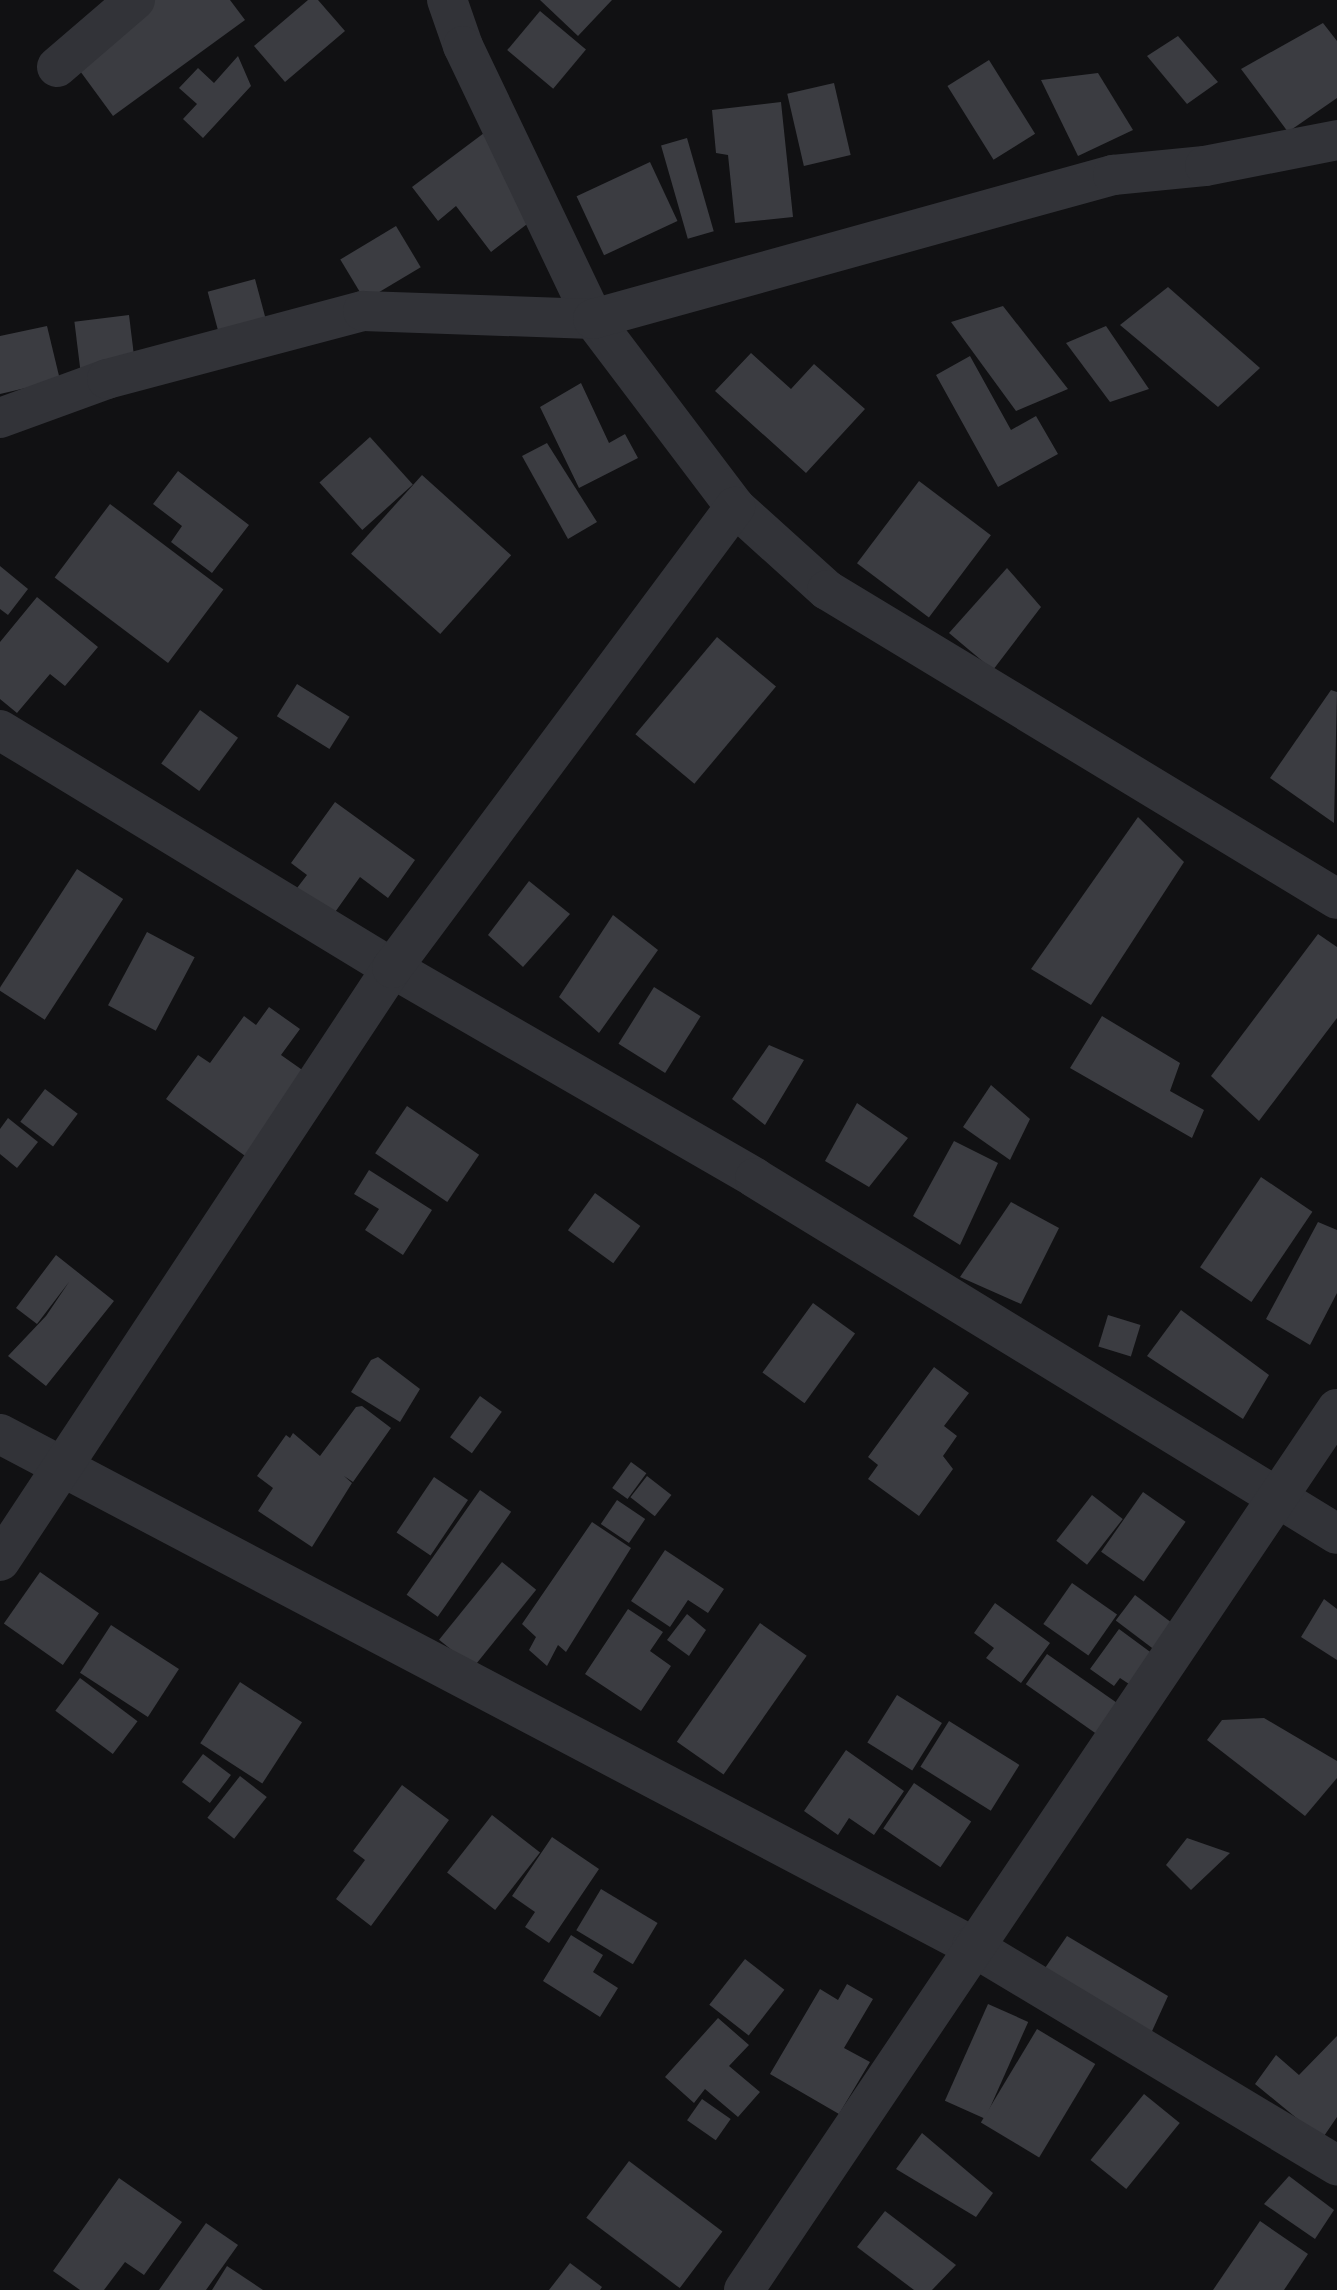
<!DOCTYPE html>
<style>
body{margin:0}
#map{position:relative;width:1337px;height:2290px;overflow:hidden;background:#111113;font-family:Barlow,sans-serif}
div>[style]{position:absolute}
.building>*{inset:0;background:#3b3c41;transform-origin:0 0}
.minor>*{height:40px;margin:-20px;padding:0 20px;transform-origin:20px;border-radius:20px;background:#323338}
span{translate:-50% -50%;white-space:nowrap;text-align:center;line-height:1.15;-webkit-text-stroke:8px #0c0c0e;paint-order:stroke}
</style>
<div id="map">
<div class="building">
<i style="clip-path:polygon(155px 0,230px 0,245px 20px,113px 116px,72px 60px)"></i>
<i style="clip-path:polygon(308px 0,318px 0,345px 31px,285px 82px,254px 46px)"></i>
<i style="clip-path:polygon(540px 0,612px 0,578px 36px)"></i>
<i style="left:540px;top:11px;width:60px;height:51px;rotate:40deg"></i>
<i style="clip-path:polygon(1323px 23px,1337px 41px,1337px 98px,1288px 132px,1241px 69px)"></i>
<i style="clip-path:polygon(1178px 36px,1218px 82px,1187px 104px,1147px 56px)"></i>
<i style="clip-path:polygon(238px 56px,251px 86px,203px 138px,183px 119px,197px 104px,179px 88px,198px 68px,214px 83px)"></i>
<i style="left:989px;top:60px;width:87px;height:49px;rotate:58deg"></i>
<i style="clip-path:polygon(1098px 73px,1133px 130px,1078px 156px,1041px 80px)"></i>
<i style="left:834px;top:83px;width:74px;height:48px;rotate:77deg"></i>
<i style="clip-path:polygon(781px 102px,793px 217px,735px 223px,728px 155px,716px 153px,712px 110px)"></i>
<i style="clip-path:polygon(484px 133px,544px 211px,491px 252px,456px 206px,438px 221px,412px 187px)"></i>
<i style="left:687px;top:138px;width:97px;height:27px;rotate:74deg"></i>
<i style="left:650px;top:162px;width:65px;height:81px;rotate:65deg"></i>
<i style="left:396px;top:226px;width:48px;height:65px;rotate:59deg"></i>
<i style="left:255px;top:279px;width:43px;height:49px;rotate:75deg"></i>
<i style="clip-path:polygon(1168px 287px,1260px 368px,1218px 407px,1120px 325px)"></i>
<i style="clip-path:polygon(1003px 306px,1068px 389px,1016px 411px,951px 322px)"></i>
<i style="left:129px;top:315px;width:50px;height:55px;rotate:83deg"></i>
<i style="clip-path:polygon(47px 326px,60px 380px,0 394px,0 336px)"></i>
<i style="clip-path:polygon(1106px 326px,1149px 389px,1110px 402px,1066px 343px)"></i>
<i style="clip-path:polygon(751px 353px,791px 389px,814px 364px,865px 409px,806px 473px,715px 391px)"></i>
<i style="clip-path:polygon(970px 356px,1011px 430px,1036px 416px,1058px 454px,998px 487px,936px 375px)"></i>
<i style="clip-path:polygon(581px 383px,609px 443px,625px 434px,638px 458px,579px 488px,540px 407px)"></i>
<i style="left:370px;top:437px;width:64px;height:68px;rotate:48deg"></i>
<i style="clip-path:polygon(547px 443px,597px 522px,568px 539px,522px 456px)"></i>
<i style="clip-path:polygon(178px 471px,249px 525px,212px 573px,171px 542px,182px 526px,153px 504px)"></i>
<i style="left:422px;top:475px;width:120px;height:106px;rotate:42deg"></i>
<i style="left:919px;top:481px;width:90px;height:103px;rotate:37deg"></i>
<i style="left:110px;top:504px;width:142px;height:92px;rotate:37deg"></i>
<i style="clip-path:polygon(0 566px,28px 589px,8px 615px,0 609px)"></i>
<i style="clip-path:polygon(1007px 568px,1041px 607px,993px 670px,949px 633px)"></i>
<i style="clip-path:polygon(37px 597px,98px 647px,65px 686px,50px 674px,17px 713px,0 699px,0 642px)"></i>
<i style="left:717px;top:637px;width:77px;height:127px;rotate:40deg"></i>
<i style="left:297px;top:684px;width:62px;height:38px;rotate:32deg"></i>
<i style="clip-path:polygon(1331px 690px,1337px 692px,1334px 823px,1270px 778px)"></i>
<i style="left:200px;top:710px;width:47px;height:66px;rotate:36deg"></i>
<i style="clip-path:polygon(335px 802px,415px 860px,388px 898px,360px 877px,333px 915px,297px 888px,307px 875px,291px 863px)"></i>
<i style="clip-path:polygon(1138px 817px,1184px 862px,1091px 1005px,1031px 969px)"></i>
<i style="left:77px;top:869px;width:55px;height:144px;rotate:33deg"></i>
<i style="clip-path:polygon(529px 881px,570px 914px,523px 967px,488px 935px)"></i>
<i style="clip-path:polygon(613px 915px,658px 950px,599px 1033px,559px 997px)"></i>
<i style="left:147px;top:932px;width:54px;height:83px;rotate:28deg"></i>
<i style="clip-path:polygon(1318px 934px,1337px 947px,1337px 1018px,1259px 1121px,1211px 1076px)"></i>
<i style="left:654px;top:987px;width:55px;height:67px;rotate:32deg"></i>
<i style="clip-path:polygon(269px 1007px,300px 1029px,281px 1055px,308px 1074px,248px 1158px,166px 1099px,198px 1055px,210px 1063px,244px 1016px,256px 1025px)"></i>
<i style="clip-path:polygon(1102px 1016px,1180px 1063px,1170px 1091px,1204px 1110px,1192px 1138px,1070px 1068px)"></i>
<i style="clip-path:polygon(769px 1045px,804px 1060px,765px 1125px,732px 1099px)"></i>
<i style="clip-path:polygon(991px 1085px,1030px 1119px,1010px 1160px,963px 1127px)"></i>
<i style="left:45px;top:1089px;width:41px;height:41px;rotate:37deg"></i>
<i style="clip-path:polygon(857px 1103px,908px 1138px,869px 1187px,825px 1161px)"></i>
<i style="left:407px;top:1106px;width:87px;height:57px;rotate:34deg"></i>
<i style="clip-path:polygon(8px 1118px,38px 1142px,17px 1168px,0 1154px,0 1129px)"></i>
<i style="clip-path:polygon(954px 1141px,998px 1163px,960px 1245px,913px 1216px)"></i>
<i style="clip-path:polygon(369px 1170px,432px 1210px,403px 1255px,365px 1230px,379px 1209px,354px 1194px)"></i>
<i style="left:1261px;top:1177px;width:62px;height:109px;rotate:34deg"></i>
<i style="left:595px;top:1193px;width:56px;height:46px;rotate:36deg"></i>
<i style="clip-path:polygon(1011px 1202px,1059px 1228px,1021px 1304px,960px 1277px)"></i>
<i style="clip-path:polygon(1318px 1222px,1337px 1230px,1337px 1293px,1310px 1345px,1266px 1319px)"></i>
<i style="clip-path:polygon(56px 1255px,114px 1301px,46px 1386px,8px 1356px,46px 1316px,69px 1282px,37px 1324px,16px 1308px)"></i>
<i style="left:813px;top:1303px;width:52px;height:86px;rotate:36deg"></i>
<i style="clip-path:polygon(1181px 1310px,1269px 1375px,1243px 1419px,1147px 1356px)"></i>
<i style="left:1108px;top:1315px;width:34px;height:33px;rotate:17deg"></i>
<i style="clip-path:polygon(378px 1357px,420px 1389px,400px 1422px,351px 1392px,371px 1360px)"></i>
<i style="clip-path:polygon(934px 1367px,969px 1393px,944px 1426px,957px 1436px,943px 1456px,953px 1469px,919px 1516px,868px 1479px,878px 1465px,868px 1457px)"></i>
<i style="left:480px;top:1396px;width:27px;height:51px;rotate:36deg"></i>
<i style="clip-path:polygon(362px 1406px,391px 1428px,353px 1482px,344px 1476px,352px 1483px,312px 1547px,258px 1511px,273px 1488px,257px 1476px,286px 1435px,290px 1438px,293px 1433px,320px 1456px,356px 1407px)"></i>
<i style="left:631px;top:1462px;width:19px;height:32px;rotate:36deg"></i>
<i style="left:647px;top:1476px;width:31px;height:27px;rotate:38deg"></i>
<i style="left:434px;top:1477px;width:41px;height:67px;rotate:34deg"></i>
<i style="left:480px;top:1490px;width:38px;height:128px;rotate:35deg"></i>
<i style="left:1143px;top:1492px;width:52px;height:73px;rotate:35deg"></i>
<i style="left:1092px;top:1495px;width:39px;height:58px;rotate:38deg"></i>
<i style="left:617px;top:1500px;width:34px;height:29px;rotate:34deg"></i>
<i style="clip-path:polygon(592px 1522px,631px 1548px,566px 1652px,558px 1645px,547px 1666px,529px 1650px,536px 1637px,522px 1624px)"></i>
<i style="clip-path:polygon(665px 1550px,724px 1589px,708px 1613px,688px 1600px,670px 1627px,631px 1601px)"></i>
<i style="left:502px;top:1562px;width:44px;height:100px;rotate:39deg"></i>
<i style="left:40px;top:1572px;width:72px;height:63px;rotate:35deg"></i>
<i style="left:1072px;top:1583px;width:55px;height:50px;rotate:35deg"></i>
<i style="left:1135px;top:1595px;width:58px;height:32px;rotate:37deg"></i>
<i style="clip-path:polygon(1324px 1599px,1337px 1609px,1337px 1660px,1301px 1637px)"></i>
<i style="clip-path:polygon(995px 1603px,1050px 1643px,1021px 1683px,986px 1658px,994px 1648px,974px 1633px)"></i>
<i style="clip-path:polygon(628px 1609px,663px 1632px,650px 1651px,671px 1666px,641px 1711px,585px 1674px)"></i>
<i style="clip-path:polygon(687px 1614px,706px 1630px,689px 1656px,667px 1640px)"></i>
<i style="left:760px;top:1623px;width:57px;height:145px;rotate:35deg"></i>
<i style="left:111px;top:1625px;width:81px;height:57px;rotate:33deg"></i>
<i style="clip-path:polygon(1119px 1629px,1157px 1657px,1135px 1688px,1120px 1678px,1114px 1686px,1090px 1669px)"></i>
<i style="left:1047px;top:1654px;width:93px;height:37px;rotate:35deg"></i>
<i style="left:80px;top:1678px;width:72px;height:41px;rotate:37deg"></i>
<i style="left:240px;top:1682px;width:74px;height:73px;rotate:33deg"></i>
<i style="left:897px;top:1695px;width:53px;height:56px;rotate:32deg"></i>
<i style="clip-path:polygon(1264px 1718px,1337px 1761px,1337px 1778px,1305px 1816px,1207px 1740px,1222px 1720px)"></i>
<i style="left:949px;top:1721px;width:83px;height:54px;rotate:32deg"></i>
<i style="clip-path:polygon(846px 1750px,904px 1791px,874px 1835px,849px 1818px,838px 1835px,804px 1811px)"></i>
<i style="left:203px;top:1754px;width:35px;height:35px;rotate:37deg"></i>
<i style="left:240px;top:1776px;width:34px;height:53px;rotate:38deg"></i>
<i style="left:914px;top:1783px;width:69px;height:55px;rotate:34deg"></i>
<i style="clip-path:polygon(402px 1785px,449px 1820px,371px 1926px,336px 1899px,365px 1860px,353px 1851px)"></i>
<i style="left:492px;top:1815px;width:61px;height:73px;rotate:38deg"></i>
<i style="clip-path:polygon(552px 1837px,599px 1869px,549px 1943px,525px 1927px,535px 1912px,512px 1896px)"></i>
<i style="clip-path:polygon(1187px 1838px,1230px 1853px,1191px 1890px,1166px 1865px)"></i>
<i style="left:601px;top:1889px;width:66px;height:48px;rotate:31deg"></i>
<i style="clip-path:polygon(571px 1935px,603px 1955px,593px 1972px,618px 1988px,600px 2017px,543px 1981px)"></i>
<i style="clip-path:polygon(1067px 1936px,1168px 1996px,1148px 2040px,1043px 1971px)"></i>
<i style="left:745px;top:1959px;width:50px;height:58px;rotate:38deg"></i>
<i style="clip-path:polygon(847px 1984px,873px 1999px,844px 2048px,870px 2062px,839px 2114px,770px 2074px,820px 1989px,838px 2000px)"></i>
<i style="left:988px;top:2004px;width:44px;height:106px;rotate:24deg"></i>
<i style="clip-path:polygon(718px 2018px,749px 2045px,729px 2066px,760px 2092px,738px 2117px,705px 2089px,694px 2103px,665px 2077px)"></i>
<i style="left:1037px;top:2029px;width:68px;height:109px;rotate:31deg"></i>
<i style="clip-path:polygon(1337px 2036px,1337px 2117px,1322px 2139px,1255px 2084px,1276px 2055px,1299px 2075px)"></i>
<i style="left:1144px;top:2094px;width:46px;height:85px;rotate:39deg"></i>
<i style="left:702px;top:2099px;width:35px;height:26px;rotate:35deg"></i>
<i style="clip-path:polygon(922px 2133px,993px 2193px,976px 2217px,896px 2169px)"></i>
<i style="left:629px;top:2161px;width:117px;height:71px;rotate:37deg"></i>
<i style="clip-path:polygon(1289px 2176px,1334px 2210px,1315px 2239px,1264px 2204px)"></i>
<i style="clip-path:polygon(119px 2178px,182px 2222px,144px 2275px,125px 2262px,104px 2290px,80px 2290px,53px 2271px)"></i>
<i style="clip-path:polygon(885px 2211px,956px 2265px,932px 2290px,914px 2290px,857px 2247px)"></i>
<i style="clip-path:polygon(1260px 2221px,1308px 2254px,1284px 2290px,1213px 2290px)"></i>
<i style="clip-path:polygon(206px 2223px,238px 2245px,206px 2290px,159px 2290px)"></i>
<i style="clip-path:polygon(570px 2263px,602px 2287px,600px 2290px,549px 2290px)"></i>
<i style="clip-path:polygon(227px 2266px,263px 2290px,212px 2290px)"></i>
</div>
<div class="minor">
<i style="left:447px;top:0;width:49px;rotate:70.8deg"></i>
<i style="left:463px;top:46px;width:302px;rotate:64.5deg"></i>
<i style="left:593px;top:319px;width:236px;rotate:52.9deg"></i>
<i style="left:735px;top:507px;width:124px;rotate:42.1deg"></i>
<i style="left:827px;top:590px;width:596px;rotate:31.21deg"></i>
<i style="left:57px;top:67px;width:103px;rotate:-40.7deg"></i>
<i style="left:0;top:418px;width:114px;rotate:-20deg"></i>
<i style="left:107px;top:379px;width:265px;rotate:-14.9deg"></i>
<i style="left:363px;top:311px;width:230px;rotate:2deg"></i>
<i style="left:593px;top:319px;width:540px;rotate:-15.48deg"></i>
<i style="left:1113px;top:175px;width:92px;rotate:-5.6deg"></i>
<i style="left:1205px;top:166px;width:135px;rotate:-11.1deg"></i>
<i style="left:0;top:730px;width:459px;rotate:31.3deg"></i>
<i style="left:392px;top:968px;width:419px;rotate:30deg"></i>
<i style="left:755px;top:1178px;width:682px;rotate:31.45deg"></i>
<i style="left:0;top:1434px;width:1099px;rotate:27.78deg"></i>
<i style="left:972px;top:1946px;width:426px;rotate:31deg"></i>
<i style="left:0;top:1561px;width:711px;rotate:-56.53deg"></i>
<i style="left:392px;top:968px;width:575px;rotate:-53.35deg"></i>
<i style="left:744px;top:2290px;width:1062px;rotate:-56.06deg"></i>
</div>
</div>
